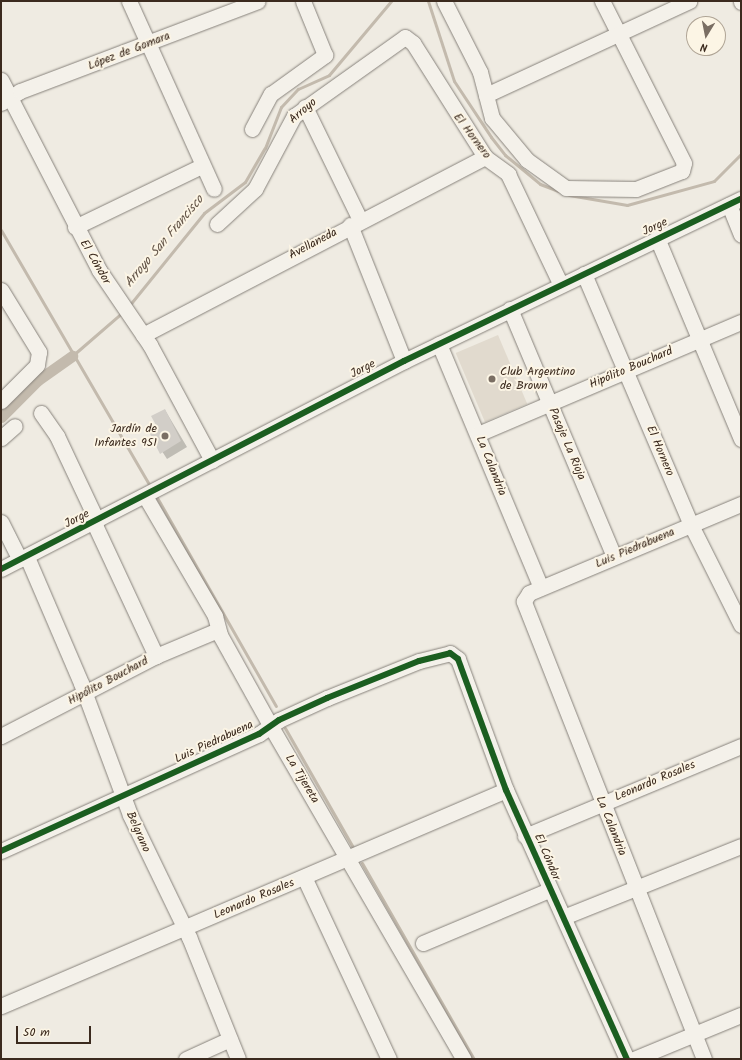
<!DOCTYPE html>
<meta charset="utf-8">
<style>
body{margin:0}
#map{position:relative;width:742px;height:1060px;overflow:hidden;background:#efebe2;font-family:Kalam,sans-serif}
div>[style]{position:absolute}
.green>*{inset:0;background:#e1dace;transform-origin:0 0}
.shadow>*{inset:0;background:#0003}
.stream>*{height:3px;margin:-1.5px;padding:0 1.5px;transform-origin:1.5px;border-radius:1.5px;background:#c3baad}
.canal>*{height:11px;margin:-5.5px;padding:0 5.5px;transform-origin:5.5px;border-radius:5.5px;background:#c3baad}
.building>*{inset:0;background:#d2cec8}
.roads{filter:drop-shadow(0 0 1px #87827b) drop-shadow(0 0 1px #87827b)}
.minor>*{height:15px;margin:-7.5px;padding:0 7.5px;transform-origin:7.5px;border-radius:7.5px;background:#f4f1ea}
.cycleway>*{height:6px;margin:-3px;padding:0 3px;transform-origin:3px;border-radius:3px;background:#1b5e20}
.dots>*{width:11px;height:11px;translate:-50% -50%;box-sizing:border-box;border:2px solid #fcf5e5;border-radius:50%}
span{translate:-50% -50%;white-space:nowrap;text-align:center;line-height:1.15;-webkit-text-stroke:4px #fcf5e5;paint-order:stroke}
.street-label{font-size:12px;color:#3b2a1e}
.poi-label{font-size:12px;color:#3b2a1e}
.left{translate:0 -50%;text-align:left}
.right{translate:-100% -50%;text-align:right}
.water-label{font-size:13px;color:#645548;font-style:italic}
.frame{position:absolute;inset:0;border:2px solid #3b2a1e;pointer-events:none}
.north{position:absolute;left:686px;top:16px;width:40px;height:40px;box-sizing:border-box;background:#fcf5e5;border:1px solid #afa495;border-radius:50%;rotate:190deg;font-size:11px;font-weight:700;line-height:16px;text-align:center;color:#3b2a1e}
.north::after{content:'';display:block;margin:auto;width:14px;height:18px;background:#7a6e63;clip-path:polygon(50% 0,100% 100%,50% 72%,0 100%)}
.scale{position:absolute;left:16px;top:1026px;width:75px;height:18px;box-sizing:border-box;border:2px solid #3b2a1e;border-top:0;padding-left:5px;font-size:12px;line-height:14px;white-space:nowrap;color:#3b2a1e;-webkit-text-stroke:3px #fcf5e5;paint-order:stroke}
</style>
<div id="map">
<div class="green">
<i style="left:498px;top:335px;width:75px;height:46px;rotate:67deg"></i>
</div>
<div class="shadow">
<i style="clip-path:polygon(165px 410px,187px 447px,167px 459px,149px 431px,158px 425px)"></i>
</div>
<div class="stream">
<i style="left:428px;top:1px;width:84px;rotate:72deg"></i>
<i style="left:454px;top:81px;width:67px;rotate:56.5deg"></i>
<i style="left:491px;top:137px;width:23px;rotate:52deg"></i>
<i style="left:505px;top:155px;width:45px;rotate:39.6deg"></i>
<i style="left:540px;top:184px;width:19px;rotate:21deg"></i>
<i style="left:569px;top:195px;width:59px;rotate:9.8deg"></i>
<i style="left:627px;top:205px;width:90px;rotate:-15.4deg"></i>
<i style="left:714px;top:181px;width:38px;rotate:-45deg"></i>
<i style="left:1px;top:230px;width:298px;rotate:59.8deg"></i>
<i style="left:128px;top:307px;width:121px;rotate:-51deg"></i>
<i style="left:204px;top:213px;width:51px;rotate:-37.1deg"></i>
<i style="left:245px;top:182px;width:39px;rotate:-60deg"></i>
<i style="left:265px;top:148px;width:44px;rotate:-68.7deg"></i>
<i style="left:281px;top:107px;width:25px;rotate:-47deg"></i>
<i style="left:298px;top:89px;width:34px;rotate:-24deg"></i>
<i style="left:329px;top:75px;width:97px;rotate:-50deg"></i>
<i style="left:72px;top:356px;width:67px;rotate:-40.8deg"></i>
<i style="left:155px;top:494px;width:244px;rotate:60.3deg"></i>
<i style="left:285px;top:728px;width:139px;rotate:60.3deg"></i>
<i style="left:362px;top:863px;width:226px;rotate:60.3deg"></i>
</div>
<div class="canal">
<i style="left:1px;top:417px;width:52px;rotate:-45deg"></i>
<i style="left:38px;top:380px;width:42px;rotate:-35.2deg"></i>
</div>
<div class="building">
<i style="clip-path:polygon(165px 409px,181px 441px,160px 454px,148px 430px,156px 425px,151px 416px)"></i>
</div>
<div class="roads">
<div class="minor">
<i style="left:129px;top:1px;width:206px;rotate:65.7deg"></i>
<i style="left:444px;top:1px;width:80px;rotate:63.1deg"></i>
<i style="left:480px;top:72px;width:48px;rotate:75.4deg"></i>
<i style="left:492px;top:118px;width:55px;rotate:50.2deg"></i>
<i style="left:527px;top:160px;width:48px;rotate:35.7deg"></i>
<i style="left:566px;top:188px;width:70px;rotate:0.8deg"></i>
<i style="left:636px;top:189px;width:49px;rotate:-21.4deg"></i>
<i style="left:682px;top:171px;width:8px;rotate:-76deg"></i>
<i style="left:684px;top:163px;width:182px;rotate:-116.8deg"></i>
<i style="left:741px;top:1px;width:1px;rotate:90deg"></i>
<i style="left:1px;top:80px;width:214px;rotate:62.7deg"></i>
<i style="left:99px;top:270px;width:91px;rotate:55.8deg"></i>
<i style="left:150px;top:345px;width:131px;rotate:61.7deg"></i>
<i style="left:486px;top:95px;width:224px;rotate:-24.8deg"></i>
<i style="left:1px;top:103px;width:22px;rotate:-32deg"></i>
<i style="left:20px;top:91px;width:254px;rotate:-20.7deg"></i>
<i style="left:305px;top:107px;width:126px;rotate:64deg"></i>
<i style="left:252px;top:129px;width:40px;rotate:-62deg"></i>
<i style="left:271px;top:94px;width:67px;rotate:-35.8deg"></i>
<i style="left:325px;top:55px;width:58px;rotate:-112.2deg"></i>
<i style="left:729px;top:205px;width:32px;rotate:68deg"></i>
<i style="left:217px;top:224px;width:52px;rotate:-42.6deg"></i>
<i style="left:255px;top:189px;width:83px;rotate:-61.9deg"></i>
<i style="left:294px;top:116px;width:136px;rotate:-35.4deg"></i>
<i style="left:405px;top:37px;width:10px;rotate:37deg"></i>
<i style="left:413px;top:43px;width:135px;rotate:57.7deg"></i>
<i style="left:485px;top:157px;width:29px;rotate:36deg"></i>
<i style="left:508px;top:174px;width:121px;rotate:64.5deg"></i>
<i style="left:350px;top:225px;width:146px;rotate:68.3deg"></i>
<i style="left:75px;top:227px;width:141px;rotate:-25.7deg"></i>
<i style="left:657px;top:238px;width:218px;rotate:67.3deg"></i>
<i style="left:584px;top:274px;width:273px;rotate:66.9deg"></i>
<i style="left:691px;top:525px;width:112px;rotate:63.4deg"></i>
<i style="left:1px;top:290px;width:73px;rotate:58.5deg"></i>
<i style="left:39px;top:352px;width:13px;rotate:99deg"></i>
<i style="left:37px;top:365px;width:51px;rotate:135deg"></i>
<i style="left:510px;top:309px;width:268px;rotate:67.2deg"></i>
<i style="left:143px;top:335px;width:386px;rotate:-27.5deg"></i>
<i style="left:439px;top:344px;width:264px;rotate:67.3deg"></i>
<i style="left:41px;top:413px;width:28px;rotate:55deg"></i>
<i style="left:57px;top:436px;width:94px;rotate:64.8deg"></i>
<i style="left:478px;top:434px;width:286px;rotate:-23.1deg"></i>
<i style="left:1px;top:438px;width:18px;rotate:-41deg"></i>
<i style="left:145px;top:496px;width:139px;rotate:59.7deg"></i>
<i style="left:215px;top:616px;width:20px;rotate:75deg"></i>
<i style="left:220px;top:635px;width:103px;rotate:60.9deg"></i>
<i style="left:270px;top:725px;width:386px;rotate:59.9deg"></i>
<i style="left:1px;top:522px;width:42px;rotate:63.4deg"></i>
<i style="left:94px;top:523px;width:147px;rotate:65deg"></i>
<i style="left:27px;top:557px;width:137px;rotate:66.8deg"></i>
<i style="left:81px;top:683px;width:141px;rotate:69.6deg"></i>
<i style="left:130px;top:815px;width:136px;rotate:64.2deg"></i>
<i style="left:189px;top:937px;width:131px;rotate:68.1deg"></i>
<i style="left:1px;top:569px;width:454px;rotate:-27.3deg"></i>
<i style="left:404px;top:361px;width:374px;rotate:-25.7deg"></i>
<i style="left:1px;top:736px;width:174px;rotate:-27.3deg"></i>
<i style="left:156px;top:656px;width:67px;rotate:-22.8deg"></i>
<i style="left:525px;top:836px;width:234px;rotate:-22.6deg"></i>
<i style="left:1px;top:851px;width:283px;rotate:-24.4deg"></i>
<i style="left:259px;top:734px;width:24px;rotate:-35deg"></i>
<i style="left:279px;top:720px;width:53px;rotate:-24.6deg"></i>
<i style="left:327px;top:698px;width:99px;rotate:-21.9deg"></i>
<i style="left:419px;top:661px;width:32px;rotate:-14deg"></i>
<i style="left:450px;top:653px;width:10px;rotate:37deg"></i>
<i style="left:458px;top:659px;width:140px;rotate:69.9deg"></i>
<i style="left:506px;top:790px;width:295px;rotate:65.8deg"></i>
<i style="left:304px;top:877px;width:201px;rotate:65deg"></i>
<i style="left:566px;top:916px;width:188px;rotate:-21.8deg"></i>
<i style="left:423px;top:943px;width:137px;rotate:-22.8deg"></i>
<i style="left:1px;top:1006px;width:549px;rotate:-23.16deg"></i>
<i style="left:186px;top:1059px;width:48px;rotate:-24.4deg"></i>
<i style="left:634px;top:1059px;width:116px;rotate:-22.4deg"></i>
<i style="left:704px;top:1059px;width:492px;rotate:-111.5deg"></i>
<i style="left:524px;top:601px;width:9px;rotate:-58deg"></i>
<i style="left:529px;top:593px;width:230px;rotate:-22.8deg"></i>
</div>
</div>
<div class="cycleway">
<i style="left:1px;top:569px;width:454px;rotate:-27.3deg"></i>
<i style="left:404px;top:361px;width:374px;rotate:-25.7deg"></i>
<i style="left:1px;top:851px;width:283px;rotate:-24.4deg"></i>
<i style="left:259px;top:734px;width:24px;rotate:-35deg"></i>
<i style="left:279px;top:720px;width:53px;rotate:-24.6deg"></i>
<i style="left:327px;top:698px;width:99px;rotate:-21.9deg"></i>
<i style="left:419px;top:661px;width:32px;rotate:-14deg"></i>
<i style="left:450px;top:653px;width:10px;rotate:37deg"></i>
<i style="left:458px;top:659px;width:140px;rotate:69.9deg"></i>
<i style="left:506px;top:790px;width:295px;rotate:65.8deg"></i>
</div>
<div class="dots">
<i style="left:492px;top:379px;background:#7a6e63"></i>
<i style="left:165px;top:436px;background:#7a6e63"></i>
</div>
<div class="street-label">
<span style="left:129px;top:51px;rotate:-21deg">López de Gomara</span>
<span style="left:303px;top:111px;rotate:-41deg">Arroyo</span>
<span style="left:472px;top:136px;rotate:53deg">El Hornero</span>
<span style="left:655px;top:227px;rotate:-25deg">Jorge</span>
<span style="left:313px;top:244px;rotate:-28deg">Avellaneda</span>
<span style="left:95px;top:262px;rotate:60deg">El Cóndor</span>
<span style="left:631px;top:368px;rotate:-23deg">Hipólito Bouchard</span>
<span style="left:363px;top:369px;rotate:-27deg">Jorge</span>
<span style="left:567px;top:444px;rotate:67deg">Pasaje La Rioja</span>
<span style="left:660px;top:451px;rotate:67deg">El Hornero</span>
<span style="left:491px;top:466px;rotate:68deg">La Calandria</span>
<span style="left:77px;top:519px;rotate:-27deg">Jorge</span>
<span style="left:635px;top:548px;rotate:-23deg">Luis Piedrabuena</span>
<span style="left:108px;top:681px;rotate:-28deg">Hipólito Bouchard</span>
<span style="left:214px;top:742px;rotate:-25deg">Luis Piedrabuena</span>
<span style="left:302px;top:779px;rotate:59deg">La Tijereta</span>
<span style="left:655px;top:781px;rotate:-23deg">Leonardo Rosales</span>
<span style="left:611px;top:826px;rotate:68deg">La Calandria</span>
<span style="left:138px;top:832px;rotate:66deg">Belgrano</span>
<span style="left:547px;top:857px;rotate:67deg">El Cóndor</span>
<span style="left:254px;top:899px;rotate:-23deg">Leonardo Rosales</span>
</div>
<div class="poi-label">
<span class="left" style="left:500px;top:379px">Club Argentino<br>de Brown</span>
<span class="right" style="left:157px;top:436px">Jardín de<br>Infantes 951</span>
</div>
<div class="water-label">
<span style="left:165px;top:242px;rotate:-50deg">Arroyo San Francisco</span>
</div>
<div class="frame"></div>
<div class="north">N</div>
<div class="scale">50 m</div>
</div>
